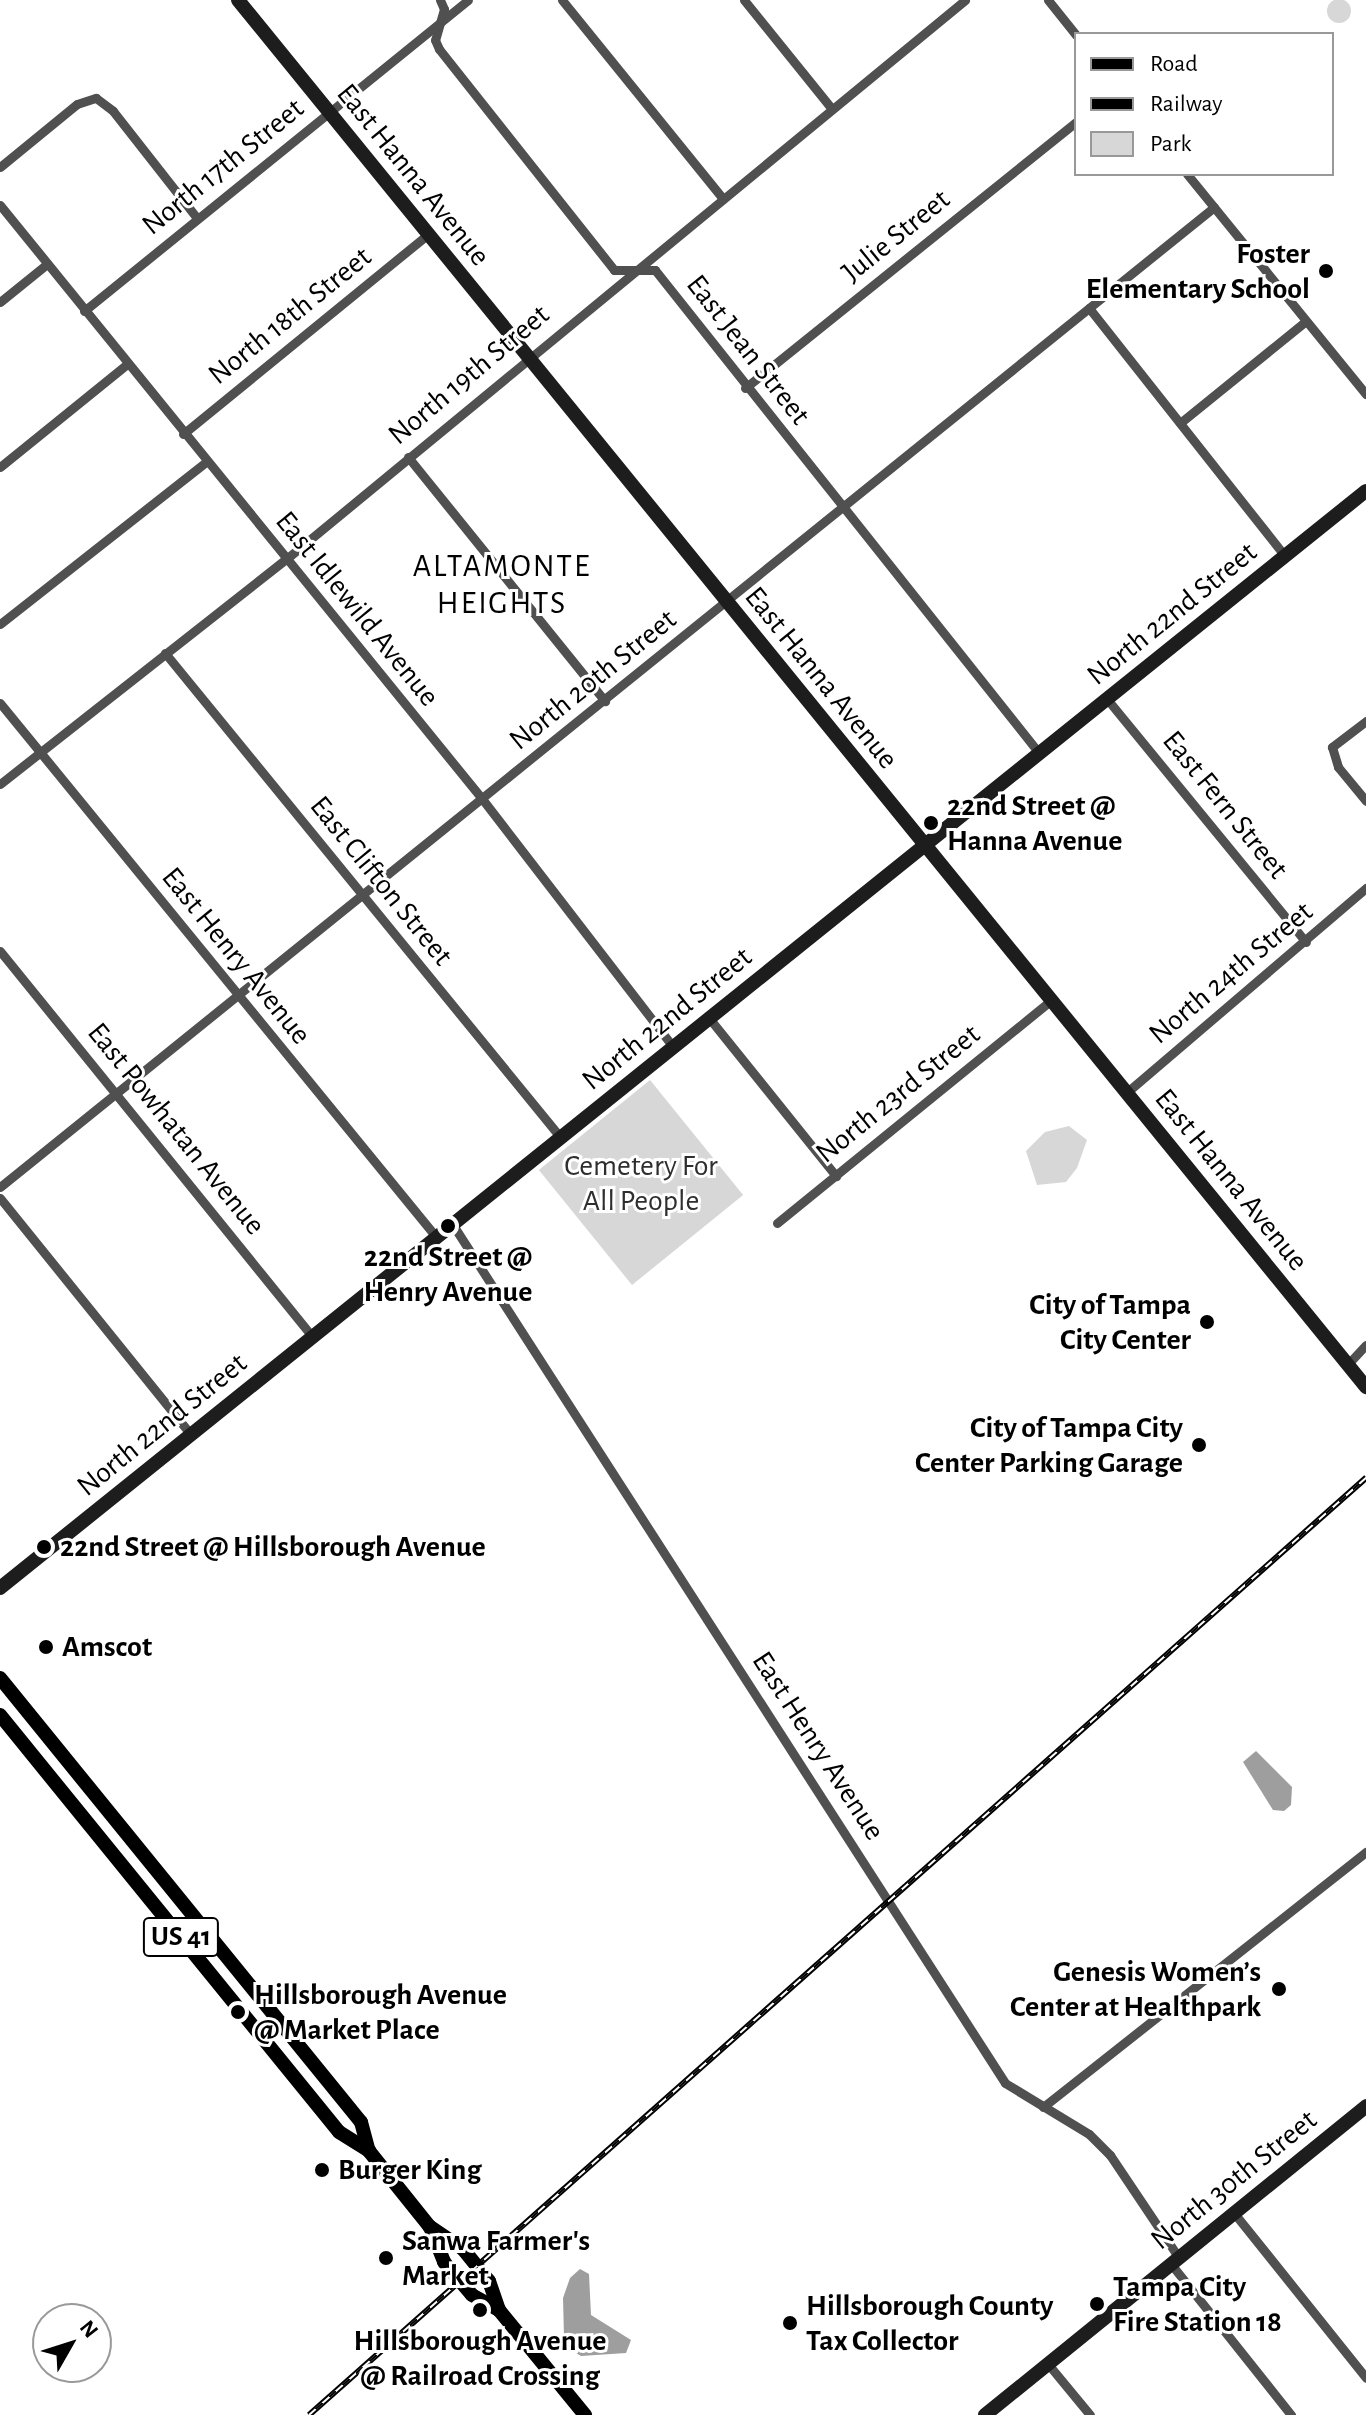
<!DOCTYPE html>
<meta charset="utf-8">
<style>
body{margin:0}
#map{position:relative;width:1366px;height:2415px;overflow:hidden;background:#fff;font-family:"Alegreya Sans",sans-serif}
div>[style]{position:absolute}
.green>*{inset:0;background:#d7d7d7;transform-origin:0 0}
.round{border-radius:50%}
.water>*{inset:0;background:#9e9e9e}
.street>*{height:9px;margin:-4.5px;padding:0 4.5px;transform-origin:4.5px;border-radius:4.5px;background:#505050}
.secondary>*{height:14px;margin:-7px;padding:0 7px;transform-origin:7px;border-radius:7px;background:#1d1d1d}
.primary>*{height:14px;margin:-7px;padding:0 7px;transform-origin:7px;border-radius:7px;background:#000}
.rail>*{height:6px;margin-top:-3px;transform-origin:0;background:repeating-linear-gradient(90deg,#fff 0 9px,#000 0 18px);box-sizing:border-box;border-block:2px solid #000}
.dots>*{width:22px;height:22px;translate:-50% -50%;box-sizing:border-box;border:4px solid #fff;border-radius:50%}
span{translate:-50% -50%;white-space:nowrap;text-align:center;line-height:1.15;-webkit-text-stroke:6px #fff;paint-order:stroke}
.shield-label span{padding:2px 6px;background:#fff;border:2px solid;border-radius:6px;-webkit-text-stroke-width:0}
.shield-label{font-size:28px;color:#000;font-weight:700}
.street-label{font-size:30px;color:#000}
.poi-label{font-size:30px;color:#000;font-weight:700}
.right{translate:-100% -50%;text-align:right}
.left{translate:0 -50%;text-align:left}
.park-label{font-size:30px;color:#2e2e2e}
.neighbourhood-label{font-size:32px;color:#000;letter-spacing:2px}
.legend{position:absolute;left:1074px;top:32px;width:260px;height:144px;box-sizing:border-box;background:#fff;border:2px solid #999;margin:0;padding:10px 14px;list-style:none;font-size:24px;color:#000}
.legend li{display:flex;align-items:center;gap:16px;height:40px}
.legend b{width:40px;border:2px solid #999}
.north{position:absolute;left:32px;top:2303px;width:80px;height:80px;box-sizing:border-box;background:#fff;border:2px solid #999;border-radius:50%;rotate:51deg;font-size:22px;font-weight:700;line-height:32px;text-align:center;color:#000}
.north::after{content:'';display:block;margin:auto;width:28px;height:36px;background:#000;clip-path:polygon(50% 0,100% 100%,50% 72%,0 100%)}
</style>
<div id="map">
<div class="green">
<i class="round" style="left:1327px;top:-1px;width:24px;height:24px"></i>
<i style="left:650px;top:1080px;width:148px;height:143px;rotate:51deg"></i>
<i style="clip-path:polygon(1069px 1126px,1087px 1140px,1077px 1168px,1066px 1182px,1037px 1185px,1026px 1151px,1045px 1132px)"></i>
</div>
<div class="water">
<i style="clip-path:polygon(1256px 1751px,1292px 1787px,1291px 1805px,1284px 1811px,1273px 1810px,1243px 1762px)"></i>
<i style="clip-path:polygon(580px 2269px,589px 2274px,591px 2315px,631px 2340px,626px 2353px,581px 2356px,570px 2349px,564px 2337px,563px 2298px,570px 2278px)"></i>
</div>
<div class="street">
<i style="left:440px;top:0;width:10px;rotate:66deg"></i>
<i style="left:444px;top:9px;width:32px;rotate:106deg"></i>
<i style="left:435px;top:40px;width:10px;rotate:66deg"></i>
<i style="left:439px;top:49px;width:282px;rotate:51.6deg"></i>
<i style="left:614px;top:270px;width:41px"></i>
<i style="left:655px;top:270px;width:617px;rotate:51.51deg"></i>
<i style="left:562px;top:0;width:256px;rotate:51deg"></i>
<i style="left:744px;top:0;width:139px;rotate:51.1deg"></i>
<i style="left:1048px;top:0;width:45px;rotate:51.3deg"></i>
<i style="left:0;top:167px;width:99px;rotate:-39.3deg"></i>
<i style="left:77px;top:104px;width:20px;rotate:-18deg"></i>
<i style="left:96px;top:98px;width:21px;rotate:37deg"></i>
<i style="left:113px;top:111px;width:136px;rotate:51.9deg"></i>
<i style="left:1187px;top:174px;width:284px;rotate:50.9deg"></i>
<i style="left:0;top:205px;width:766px;rotate:50.93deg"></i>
<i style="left:483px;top:800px;width:312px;rotate:52.4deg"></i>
<i style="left:0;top:302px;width:60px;rotate:-39deg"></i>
<i style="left:1089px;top:308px;width:316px;rotate:51.7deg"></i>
<i style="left:84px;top:311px;width:494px;rotate:-39deg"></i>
<i style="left:745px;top:388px;width:425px;rotate:-38.8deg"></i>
<i style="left:1180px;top:423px;width:162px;rotate:-39deg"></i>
<i style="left:183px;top:434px;width:315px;rotate:-39.2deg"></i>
<i style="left:408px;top:457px;width:314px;rotate:51.1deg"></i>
<i style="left:0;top:467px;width:162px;rotate:-39deg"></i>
<i style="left:0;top:624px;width:262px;rotate:-38.2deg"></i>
<i style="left:165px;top:653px;width:626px;rotate:50.77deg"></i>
<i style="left:1107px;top:699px;width:314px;rotate:50.7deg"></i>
<i style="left:0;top:703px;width:691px;rotate:50.76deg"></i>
<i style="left:1366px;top:721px;width:43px;rotate:142.6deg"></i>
<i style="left:1332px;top:747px;width:21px;rotate:73deg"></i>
<i style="left:1338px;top:767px;width:44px;rotate:50.5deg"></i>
<i style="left:0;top:784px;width:362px;rotate:-38.2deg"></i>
<i style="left:285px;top:560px;width:881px;rotate:-39.47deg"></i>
<i style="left:0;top:951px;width:498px;rotate:51deg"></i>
<i style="left:709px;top:1018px;width:203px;rotate:51.2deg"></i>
<i style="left:1126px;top:1093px;width:316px;rotate:-40.5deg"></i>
<i style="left:0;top:1187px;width:1560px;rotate:-38.91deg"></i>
<i style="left:0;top:1198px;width:304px;rotate:51.1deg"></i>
<i style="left:777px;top:1223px;width:352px;rotate:-39.1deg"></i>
<i style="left:453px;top:1225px;width:1020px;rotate:57.24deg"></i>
<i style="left:1005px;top:2083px;width:98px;rotate:31.3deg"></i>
<i style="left:1089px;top:2134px;width:30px;rotate:45deg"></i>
<i style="left:1110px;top:2155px;width:124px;rotate:56.2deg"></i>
<i style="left:1348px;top:1364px;width:26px;rotate:-47deg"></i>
<i style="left:1043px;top:2107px;width:412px;rotate:-38.3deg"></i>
<i style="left:1234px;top:2213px;width:211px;rotate:51.3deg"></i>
<i style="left:1171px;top:2264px;width:193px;rotate:51.5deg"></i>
<i style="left:1048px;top:2364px;width:66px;rotate:50.5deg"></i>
</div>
<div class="secondary">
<i style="left:238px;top:0;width:1788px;rotate:50.88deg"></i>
<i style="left:0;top:1588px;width:1752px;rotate:-38.77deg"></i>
<i style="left:985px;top:2415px;width:491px;rotate:-39deg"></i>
</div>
<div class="primary">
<i style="left:0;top:1678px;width:572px;rotate:50.89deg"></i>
<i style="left:361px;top:2122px;width:30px;rotate:75deg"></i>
<i style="left:0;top:1715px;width:537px;rotate:50.89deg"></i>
<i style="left:339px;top:2132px;width:36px;rotate:32deg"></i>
<i style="left:369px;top:2151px;width:96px;rotate:51.3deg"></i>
<i style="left:429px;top:2226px;width:41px;rotate:34.1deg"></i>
<i style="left:463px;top:2249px;width:41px;rotate:50.9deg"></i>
<i style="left:489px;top:2281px;width:31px;rotate:71deg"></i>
<i style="left:499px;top:2310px;width:136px;rotate:50.7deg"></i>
<i style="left:430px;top:2227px;width:38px;rotate:68deg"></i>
<i style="left:444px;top:2262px;width:43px;rotate:49.7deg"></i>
<i style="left:472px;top:2295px;width:31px;rotate:29deg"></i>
</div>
<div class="rail">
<i style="left:309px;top:2415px;width:1413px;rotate:-41.56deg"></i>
</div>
<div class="dots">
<i style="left:1326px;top:271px;background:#000"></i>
<i style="left:931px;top:823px;background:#000"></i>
<i style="left:448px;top:1226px;background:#000"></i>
<i style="left:1207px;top:1322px;background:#000"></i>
<i style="left:1199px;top:1445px;background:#000"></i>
<i style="left:44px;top:1547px;background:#000"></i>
<i style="left:46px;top:1647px;background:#000"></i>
<i style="left:1279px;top:1989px;background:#000"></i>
<i style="left:238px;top:2012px;background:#000"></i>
<i style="left:322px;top:2170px;background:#000"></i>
<i style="left:386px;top:2258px;background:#000"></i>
<i style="left:1097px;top:2304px;background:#000"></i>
<i style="left:480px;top:2310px;background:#000"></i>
<i style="left:790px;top:2323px;background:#000"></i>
</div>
<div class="shield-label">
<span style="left:181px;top:1937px">US 41</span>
</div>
<div class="street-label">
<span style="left:223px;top:167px;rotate:-39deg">North 17th Street</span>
<span style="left:413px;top:175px;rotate:51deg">East Hanna Avenue</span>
<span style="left:896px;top:236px;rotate:-39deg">Julie Street</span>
<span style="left:290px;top:316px;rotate:-39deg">North 18th Street</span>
<span style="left:748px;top:350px;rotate:52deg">East Jean Street</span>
<span style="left:469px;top:375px;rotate:-40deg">North 19th Street</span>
<span style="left:357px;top:609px;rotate:51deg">East Idlewild Avenue</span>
<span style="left:1172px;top:614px;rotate:-39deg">North 22nd Street</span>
<span style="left:821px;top:678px;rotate:51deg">East Hanna Avenue</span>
<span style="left:593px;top:680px;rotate:-39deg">North 20th Street</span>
<span style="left:1225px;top:805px;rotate:51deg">East Fern Street</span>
<span style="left:381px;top:881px;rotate:51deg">East Clifton Street</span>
<span style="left:236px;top:956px;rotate:51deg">East Henry Avenue</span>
<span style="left:1231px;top:973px;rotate:-40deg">North 24th Street</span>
<span style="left:667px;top:1019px;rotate:-39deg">North 22nd Street</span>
<span style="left:898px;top:1094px;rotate:-39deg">North 23rd Street</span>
<span style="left:176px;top:1129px;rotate:51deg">East Powhatan Avenue</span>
<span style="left:1231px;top:1180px;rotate:51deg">East Hanna Avenue</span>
<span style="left:162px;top:1425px;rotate:-39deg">North 22nd Street</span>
<span style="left:818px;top:1746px;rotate:57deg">East Henry Avenue</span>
<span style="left:1234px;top:2180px;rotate:-39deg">North 30th Street</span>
</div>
<div class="poi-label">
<span class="right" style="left:1310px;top:271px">Foster<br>Elementary School</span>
<span class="left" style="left:947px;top:823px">22nd Street @<br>Hanna Avenue</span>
<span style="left:448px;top:1274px">22nd Street @<br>Henry Avenue</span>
<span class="right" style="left:1191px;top:1322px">City of Tampa<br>City Center</span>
<span class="right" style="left:1183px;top:1445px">City of Tampa City<br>Center Parking Garage</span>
<span class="left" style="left:60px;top:1547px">22nd Street @ Hillsborough Avenue</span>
<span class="left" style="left:62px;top:1647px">Amscot</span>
<span class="right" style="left:1261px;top:1989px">Genesis Women’s<br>Center at Healthpark</span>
<span class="left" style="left:254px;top:2012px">Hillsborough Avenue<br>@ Market Place</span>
<span class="left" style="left:338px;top:2170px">Burger King</span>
<span class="left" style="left:402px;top:2258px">Sanwa Farmer's<br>Market</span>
<span class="left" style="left:1113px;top:2304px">Tampa City<br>Fire Station 18</span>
<span class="left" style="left:806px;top:2323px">Hillsborough County<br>Tax Collector</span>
<span style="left:480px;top:2358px">Hillsborough Avenue<br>@ Railroad Crossing</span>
</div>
<div class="park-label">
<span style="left:641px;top:1183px">Cemetery For<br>All People</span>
</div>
<div class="neighbourhood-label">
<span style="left:502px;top:585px">ALTAMONTE<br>HEIGHTS</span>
</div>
<ul class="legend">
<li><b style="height:10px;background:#000"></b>Road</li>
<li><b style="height:10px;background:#000"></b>Railway</li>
<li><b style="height:22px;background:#d7d7d7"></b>Park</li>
</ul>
<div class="north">N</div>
</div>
